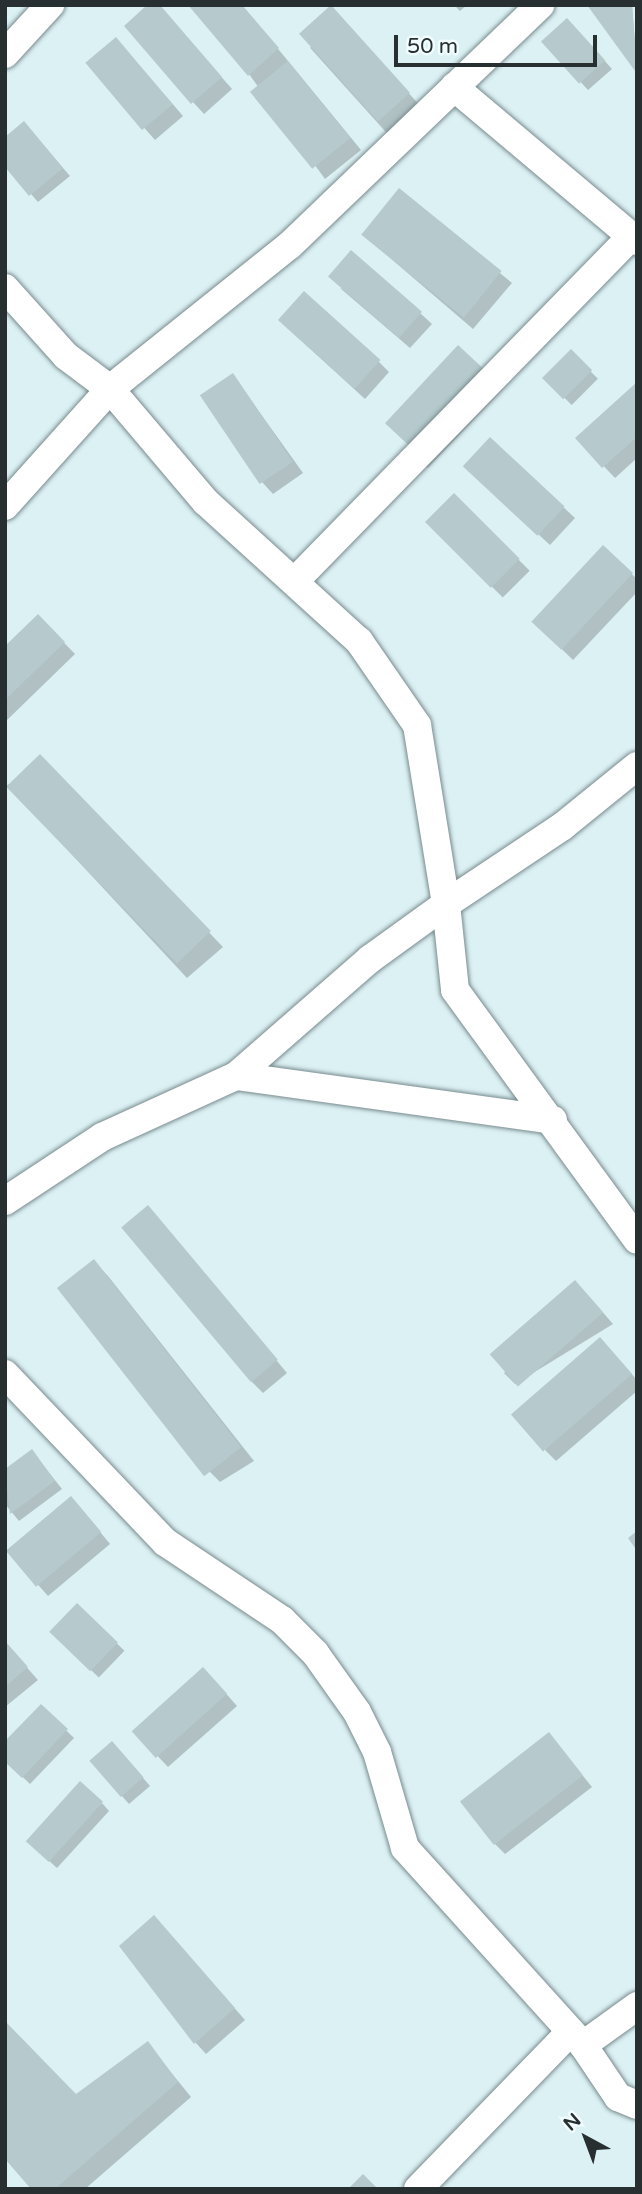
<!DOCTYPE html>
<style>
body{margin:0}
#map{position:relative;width:642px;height:2194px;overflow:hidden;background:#dcf1f4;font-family:"Varela Round",sans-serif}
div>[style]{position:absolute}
.shadow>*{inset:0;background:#0003;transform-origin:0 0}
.building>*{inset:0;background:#b6cacd;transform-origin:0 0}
.roads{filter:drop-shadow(0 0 2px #788b8e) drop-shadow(0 0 2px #788b8e)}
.street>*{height:28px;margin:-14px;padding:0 14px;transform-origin:14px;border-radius:14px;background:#fff}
span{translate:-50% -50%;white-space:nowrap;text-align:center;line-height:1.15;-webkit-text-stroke:6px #f0fcfe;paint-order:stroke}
.frame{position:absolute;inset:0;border:7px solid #272f31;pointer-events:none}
.north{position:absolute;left:551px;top:2103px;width:70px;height:70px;-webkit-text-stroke:5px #f0fcfe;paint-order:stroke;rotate:319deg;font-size:19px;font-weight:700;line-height:28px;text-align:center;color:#272f31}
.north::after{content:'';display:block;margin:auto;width:24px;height:32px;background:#272f31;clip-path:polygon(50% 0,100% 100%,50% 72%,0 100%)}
.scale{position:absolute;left:394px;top:35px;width:203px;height:32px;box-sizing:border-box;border:4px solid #272f31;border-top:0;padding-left:9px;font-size:21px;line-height:24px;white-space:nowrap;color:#272f31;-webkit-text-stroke:5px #f0fcfe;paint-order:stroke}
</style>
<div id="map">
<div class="shadow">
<i style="clip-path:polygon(242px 5px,361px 150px,325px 179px,249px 74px)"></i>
<i style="clip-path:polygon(454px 5px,467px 5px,460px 11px)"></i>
<i style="clip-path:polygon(589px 5px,632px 5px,637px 70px)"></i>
<i style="clip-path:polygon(165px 13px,232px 89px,204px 114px,193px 102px)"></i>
<i style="left:342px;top:19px;width:115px;height:43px;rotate:48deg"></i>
<i style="clip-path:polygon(575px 28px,612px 69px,588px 90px,544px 42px)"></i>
<i style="clip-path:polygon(127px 51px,183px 116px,155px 140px,88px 64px)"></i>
<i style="clip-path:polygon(31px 131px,70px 176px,38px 202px,5px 164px)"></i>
<i style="clip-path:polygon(399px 191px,512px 283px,473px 329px,375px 245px)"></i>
<i style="clip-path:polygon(340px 288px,420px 313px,432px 324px,410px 348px)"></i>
<i style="clip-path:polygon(291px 331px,378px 361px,389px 372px,365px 399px)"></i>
<i style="clip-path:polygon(458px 347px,502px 390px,428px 468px,417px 457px)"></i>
<i style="left:571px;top:352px;width:38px;height:37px;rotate:45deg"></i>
<i style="clip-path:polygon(233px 375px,303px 473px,273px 494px,262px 482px)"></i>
<i style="clip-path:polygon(637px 384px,637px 458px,615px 478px,577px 438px)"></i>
<i style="clip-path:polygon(490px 439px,575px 518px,550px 545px,477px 478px)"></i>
<i style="left:454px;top:495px;width:107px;height:38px;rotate:45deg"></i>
<i style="clip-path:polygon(603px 548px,637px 579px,637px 592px,573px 660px,533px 621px)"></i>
<i style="clip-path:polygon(38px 616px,75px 654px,5px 722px,5px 648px)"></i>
<i style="clip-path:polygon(54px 771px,223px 947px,187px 978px,7px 785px)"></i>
<i style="clip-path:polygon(148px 1207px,287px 1373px,263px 1393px,252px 1382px)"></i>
<i style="clip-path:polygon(94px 1262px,108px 1276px,254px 1461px,220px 1482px,206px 1468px)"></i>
<i style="clip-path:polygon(586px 1293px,613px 1324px,515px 1384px,504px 1373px)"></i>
<i style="clip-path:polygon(611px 1351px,637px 1380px,637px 1391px,556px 1461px,545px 1450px)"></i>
<i style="clip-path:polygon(32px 1451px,62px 1489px,19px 1521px,5px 1504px,5px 1471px)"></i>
<i style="clip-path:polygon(82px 1510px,110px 1544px,48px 1596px,8px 1551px)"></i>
<i style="left:77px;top:1605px;width:66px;height:37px;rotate:44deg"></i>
<i style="clip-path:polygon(5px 1643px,38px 1680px,5px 1707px)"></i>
<i style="clip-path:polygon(214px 1680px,237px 1706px,168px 1767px,134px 1731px)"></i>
<i style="clip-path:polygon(41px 1706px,74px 1738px,30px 1784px,5px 1760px)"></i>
<i style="clip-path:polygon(549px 1734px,592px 1787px,505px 1854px,494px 1843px)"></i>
<i style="clip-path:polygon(120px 1751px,150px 1786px,129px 1804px,91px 1761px)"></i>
<i style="clip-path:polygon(102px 1803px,109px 1811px,57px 1868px,36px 1849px)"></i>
<i style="clip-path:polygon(165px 1929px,245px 2020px,206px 2054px,195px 2042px)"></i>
<i style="clip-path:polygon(148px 2044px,191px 2097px,85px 2189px,33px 2189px,76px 2096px)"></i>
</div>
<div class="building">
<i style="clip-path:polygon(147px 5px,160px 5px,222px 77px,191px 104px,124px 26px)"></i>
<i style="clip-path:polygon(188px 5px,242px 5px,279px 48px,248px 76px)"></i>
<i style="left:331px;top:5px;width:118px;height:43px;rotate:48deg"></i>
<i style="clip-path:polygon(587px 5px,632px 5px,637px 69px,635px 71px)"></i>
<i style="left:567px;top:18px;width:57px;height:35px;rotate:48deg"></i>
<i style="left:116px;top:37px;width:88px;height:40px;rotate:50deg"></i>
<i style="left:288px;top:61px;width:99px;height:49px;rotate:51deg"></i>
<i style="clip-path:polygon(24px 121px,63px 168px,29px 196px,5px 167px,5px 137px)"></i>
<i style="left:399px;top:188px;width:132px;height:60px;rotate:39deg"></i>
<i style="left:351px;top:250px;width:94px;height:35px;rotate:41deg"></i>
<i style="left:304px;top:291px;width:103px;height:39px;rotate:42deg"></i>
<i style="left:458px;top:345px;width:48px;height:107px;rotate:43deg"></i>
<i style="left:571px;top:349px;width:30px;height:41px;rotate:45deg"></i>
<i style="left:233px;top:373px;width:107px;height:40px;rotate:56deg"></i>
<i style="clip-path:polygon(637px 382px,637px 437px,602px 468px,575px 438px)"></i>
<i style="left:490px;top:437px;width:102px;height:40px;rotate:43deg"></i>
<i style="left:454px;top:493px;width:93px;height:41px;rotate:45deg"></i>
<i style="left:603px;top:545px;width:41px;height:105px;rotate:43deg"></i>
<i style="clip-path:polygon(38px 614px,65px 642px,5px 700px,5px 646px)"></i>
<i style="left:40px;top:754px;width:246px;height:47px;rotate:46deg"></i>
<i style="left:148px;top:1205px;width:202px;height:35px;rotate:50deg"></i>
<i style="left:94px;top:1259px;width:239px;height:47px;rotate:52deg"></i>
<i style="left:575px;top:1280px;width:43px;height:113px;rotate:49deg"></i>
<i style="left:600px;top:1337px;width:49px;height:118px;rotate:49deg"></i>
<i style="clip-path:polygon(32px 1449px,55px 1481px,10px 1514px,5px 1469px)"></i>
<i style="left:71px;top:1496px;width:47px;height:85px;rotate:50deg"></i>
<i style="clip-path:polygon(637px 1531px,637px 1551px,628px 1538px)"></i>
<i style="left:77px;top:1603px;width:57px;height:40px;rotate:44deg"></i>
<i style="clip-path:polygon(5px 1641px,28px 1667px,5px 1687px)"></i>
<i style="left:203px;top:1667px;width:36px;height:96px;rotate:48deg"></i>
<i style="clip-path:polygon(41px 1704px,68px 1729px,22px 1778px,5px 1762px,5px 1741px)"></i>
<i style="left:549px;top:1732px;width:55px;height:113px;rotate:52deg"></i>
<i style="left:112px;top:1741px;width:48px;height:30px;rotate:49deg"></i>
<i style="left:80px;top:1781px;width:31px;height:81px;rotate:42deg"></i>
<i style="clip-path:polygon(154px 1915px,235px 2008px,194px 2044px,119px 1946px)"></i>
<i style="clip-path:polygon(5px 2021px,76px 2094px,148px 2041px,178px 2082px,55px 2189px,31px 2189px,5px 2159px)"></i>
<i style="clip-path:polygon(363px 2174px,378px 2189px,348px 2189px)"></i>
</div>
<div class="roads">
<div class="street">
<i style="left:5px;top:54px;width:67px;rotate:-47.4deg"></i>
<i style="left:454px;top:87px;width:239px;rotate:40.1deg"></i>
<i style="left:5px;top:288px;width:91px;rotate:48.1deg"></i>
<i style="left:66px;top:356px;width:55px;rotate:36.9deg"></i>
<i style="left:110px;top:389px;width:231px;rotate:-38.7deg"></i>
<i style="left:290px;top:245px;width:347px;rotate:-43.8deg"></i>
<i style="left:5px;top:506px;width:157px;rotate:-48.1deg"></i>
<i style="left:110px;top:389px;width:148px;rotate:49.7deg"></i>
<i style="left:206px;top:502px;width:207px;rotate:42.3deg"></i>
<i style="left:359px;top:641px;width:102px;rotate:55.4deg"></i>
<i style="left:417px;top:725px;width:181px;rotate:80.8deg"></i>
<i style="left:446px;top:904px;width:94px;rotate:144.1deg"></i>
<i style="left:370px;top:959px;width:178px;rotate:138.9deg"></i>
<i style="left:295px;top:581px;width:481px;rotate:-45.7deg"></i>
<i style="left:637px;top:766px;width:95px;rotate:141deg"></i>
<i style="left:563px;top:826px;width:141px;rotate:146.3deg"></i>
<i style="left:446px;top:904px;width:86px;rotate:84deg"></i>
<i style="left:455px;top:990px;width:309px;rotate:53.9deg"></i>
<i style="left:5px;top:1201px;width:116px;rotate:-33.4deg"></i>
<i style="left:102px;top:1137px;width:147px;rotate:-24.5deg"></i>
<i style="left:236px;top:1076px;width:320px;rotate:7.9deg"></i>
<i style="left:5px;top:1374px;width:232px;rotate:46.4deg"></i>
<i style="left:165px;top:1542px;width:141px;rotate:33.7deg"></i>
<i style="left:282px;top:1620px;width:47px;rotate:45deg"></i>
<i style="left:315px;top:1653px;width:72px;rotate:54.6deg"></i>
<i style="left:357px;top:1712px;width:45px;rotate:63.4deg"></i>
<i style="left:377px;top:1752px;width:100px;rotate:73.7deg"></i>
<i style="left:405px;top:1848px;width:266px;rotate:47.9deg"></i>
<i style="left:583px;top:2045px;width:63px;rotate:56.1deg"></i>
<i style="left:618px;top:2097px;width:21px;rotate:23deg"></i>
<i style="left:583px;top:2045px;width:67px;rotate:-35.8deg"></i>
<i style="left:418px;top:2189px;width:219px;rotate:-45.9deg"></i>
</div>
</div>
<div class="frame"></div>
<div class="north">N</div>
<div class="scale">50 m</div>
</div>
